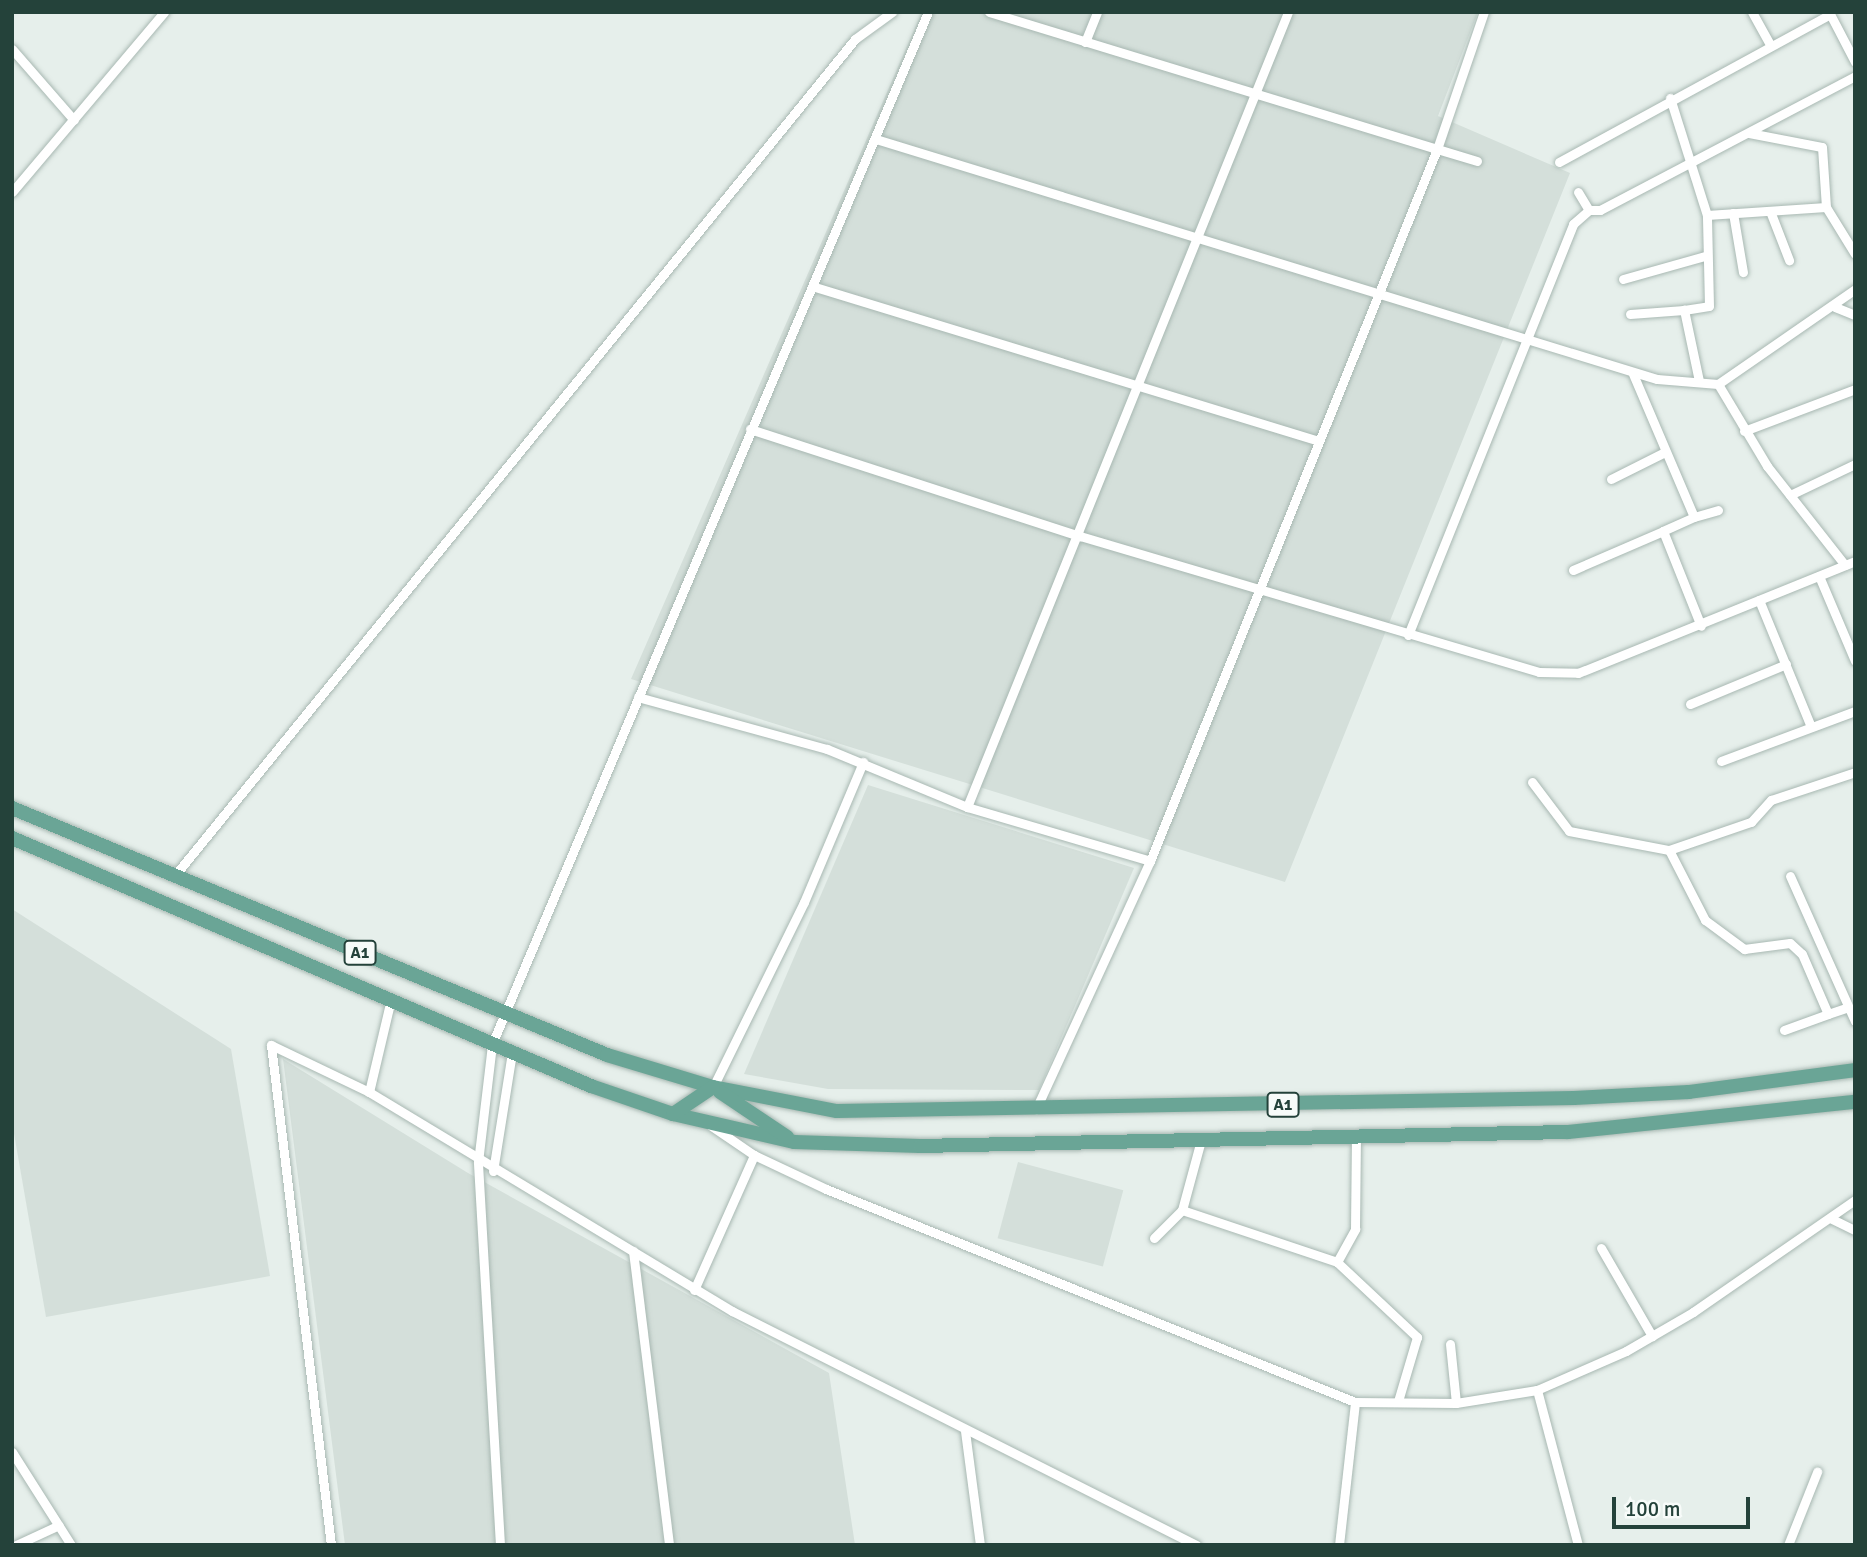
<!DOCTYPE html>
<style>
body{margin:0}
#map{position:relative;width:1867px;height:1557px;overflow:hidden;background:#e6efeb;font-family:Signika,sans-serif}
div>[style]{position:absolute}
.built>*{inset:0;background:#d4dfda;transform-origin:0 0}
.roads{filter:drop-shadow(0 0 2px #a8b8b2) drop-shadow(0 0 2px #a8b8b2)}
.minor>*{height:9px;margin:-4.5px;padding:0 4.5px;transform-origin:4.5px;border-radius:4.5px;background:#fff}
.primary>*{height:14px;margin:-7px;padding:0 7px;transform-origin:7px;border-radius:7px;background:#6aa596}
span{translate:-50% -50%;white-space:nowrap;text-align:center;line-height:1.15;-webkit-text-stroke:5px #f7fbf9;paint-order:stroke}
.shield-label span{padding:2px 5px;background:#f7fbf9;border:2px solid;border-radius:5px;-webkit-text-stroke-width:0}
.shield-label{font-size:16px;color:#24423a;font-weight:700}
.frame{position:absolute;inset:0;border:14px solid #24423a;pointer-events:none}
.scale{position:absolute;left:1612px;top:1497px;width:138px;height:32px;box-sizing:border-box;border:4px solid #24423a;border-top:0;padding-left:9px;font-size:21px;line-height:24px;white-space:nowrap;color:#24423a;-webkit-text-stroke:5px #f7fbf9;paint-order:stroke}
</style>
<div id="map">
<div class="built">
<i style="clip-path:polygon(922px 12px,1478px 12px,1438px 116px,1570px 173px,1285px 882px,631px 679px)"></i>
<i style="clip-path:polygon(868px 785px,1134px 868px,1039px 1090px,828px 1089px,744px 1074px)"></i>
<i style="clip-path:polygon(12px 909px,231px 1049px,270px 1276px,46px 1317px,12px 1122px)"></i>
<i style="clip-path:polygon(283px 1059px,468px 1173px,829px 1373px,855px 1545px,345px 1545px)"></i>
<i style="left:1018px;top:1162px;width:109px;height:79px;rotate:15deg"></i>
</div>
<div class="roads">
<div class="minor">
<i style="left:989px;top:12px;width:468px;rotate:17deg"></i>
<i style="left:1437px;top:149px;width:768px;rotate:111.95deg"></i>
<i style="left:1150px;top:861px;width:273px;rotate:114.7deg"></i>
<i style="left:1752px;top:12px;width:38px;rotate:61deg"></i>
<i style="left:1829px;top:12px;width:56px;rotate:62.5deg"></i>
<i style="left:1085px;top:42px;width:32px;rotate:-68deg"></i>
<i style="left:12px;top:49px;width:94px;rotate:48.9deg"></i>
<i style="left:1670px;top:98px;width:123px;rotate:72.5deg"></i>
<i style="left:1707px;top:215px;width:119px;rotate:-3.8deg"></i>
<i style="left:1749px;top:133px;width:74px;rotate:10.9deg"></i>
<i style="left:1822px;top:147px;width:60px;rotate:86.2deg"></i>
<i style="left:1826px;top:207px;width:55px;rotate:58.3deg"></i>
<i style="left:879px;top:140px;width:814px;rotate:17.08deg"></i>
<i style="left:1657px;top:379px;width:61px;rotate:4.7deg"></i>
<i style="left:1718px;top:384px;width:167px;rotate:-34.7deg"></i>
<i style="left:1477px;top:161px;width:42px;rotate:-163.3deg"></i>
<i style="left:1437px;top:149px;width:145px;rotate:-71.1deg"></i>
<i style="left:1559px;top:162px;width:309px;rotate:-28.6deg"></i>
<i style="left:12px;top:192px;width:236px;rotate:-49.8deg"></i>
<i style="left:1578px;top:192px;width:21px;rotate:59deg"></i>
<i style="left:1589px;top:210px;width:11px"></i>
<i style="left:1600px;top:210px;width:288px;rotate:-27.7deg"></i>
<i style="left:1770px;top:211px;width:53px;rotate:68.8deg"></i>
<i style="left:1733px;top:213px;width:60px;rotate:80.4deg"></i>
<i style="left:1623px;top:279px;width:85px;rotate:-15.7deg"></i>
<i style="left:815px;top:287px;width:527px;rotate:16.99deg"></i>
<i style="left:1835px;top:307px;width:22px;rotate:22deg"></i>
<i style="left:1630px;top:314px;width:54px;rotate:-4.2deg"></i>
<i style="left:1633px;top:374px;width:155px;rotate:66.9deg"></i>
<i style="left:1694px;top:517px;width:34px;rotate:156deg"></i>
<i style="left:1663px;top:531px;width:102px;rotate:68.2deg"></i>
<i style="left:1699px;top:381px;width:73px;rotate:-101.9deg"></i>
<i style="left:1684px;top:310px;width:25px;rotate:-9deg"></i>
<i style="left:1709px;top:306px;width:91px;rotate:-91.3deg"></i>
<i style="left:1718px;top:384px;width:96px;rotate:59.1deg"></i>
<i style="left:1767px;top:466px;width:126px;rotate:51.8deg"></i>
<i style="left:750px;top:429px;width:347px;rotate:18deg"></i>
<i style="left:1080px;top:536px;width:479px;rotate:16.5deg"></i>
<i style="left:1539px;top:672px;width:39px;rotate:1deg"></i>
<i style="left:1578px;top:673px;width:299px;rotate:-22deg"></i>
<i style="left:1744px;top:431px;width:119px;rotate:-20.7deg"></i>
<i style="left:1611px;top:479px;width:60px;rotate:-26.6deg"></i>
<i style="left:1790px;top:495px;width:72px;rotate:-25.5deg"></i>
<i style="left:1694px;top:517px;width:25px;rotate:-16deg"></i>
<i style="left:1573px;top:570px;width:98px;rotate:-23.4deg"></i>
<i style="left:1819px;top:576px;width:92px;rotate:67deg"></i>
<i style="left:1759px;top:600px;width:137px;rotate:67.7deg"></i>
<i style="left:1408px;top:635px;width:443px;rotate:-68.1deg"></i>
<i style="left:1573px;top:224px;width:21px;rotate:-41deg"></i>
<i style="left:638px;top:697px;width:196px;rotate:15.4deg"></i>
<i style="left:827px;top:749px;width:152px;rotate:22.5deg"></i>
<i style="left:967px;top:807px;width:191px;rotate:16.4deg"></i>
<i style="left:1690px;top:704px;width:104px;rotate:-22.6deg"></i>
<i style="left:1721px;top:761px;width:143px;rotate:-20.5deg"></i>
<i style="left:1532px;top:782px;width:61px;rotate:52.9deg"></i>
<i style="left:1569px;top:831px;width:102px;rotate:10.8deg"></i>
<i style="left:1669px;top:850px;width:87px;rotate:-18.9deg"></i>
<i style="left:1751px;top:822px;width:30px;rotate:-48deg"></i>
<i style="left:1771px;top:800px;width:89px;rotate:-18.4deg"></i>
<i style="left:967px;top:807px;width:857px;rotate:-68.01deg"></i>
<i style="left:1669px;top:850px;width:79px;rotate:62.8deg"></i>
<i style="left:1705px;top:920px;width:49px;rotate:36.6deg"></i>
<i style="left:1744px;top:949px;width:46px;rotate:-7.4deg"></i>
<i style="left:1790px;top:943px;width:16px;rotate:43deg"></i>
<i style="left:1802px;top:954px;width:65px;rotate:66.6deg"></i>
<i style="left:1828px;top:1014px;width:18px;rotate:-19deg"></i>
<i style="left:176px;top:874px;width:1076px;rotate:-50.88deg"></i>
<i style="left:855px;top:39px;width:46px;rotate:-36.1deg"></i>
<i style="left:1790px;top:876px;width:159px;rotate:65.9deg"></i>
<i style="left:1784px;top:1030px;width:47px;rotate:-20deg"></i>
<i style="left:271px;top:1045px;width:109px;rotate:25.6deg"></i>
<i style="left:369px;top:1092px;width:424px;rotate:31.1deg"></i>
<i style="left:732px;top:1311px;width:520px;rotate:26.76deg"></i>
<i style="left:271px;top:1045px;width:504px;rotate:83.16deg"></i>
<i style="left:713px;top:1087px;width:206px;rotate:-63.8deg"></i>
<i style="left:804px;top:902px;width:152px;rotate:-67.1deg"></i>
<i style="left:369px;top:1092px;width:96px;rotate:-76.7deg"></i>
<i style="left:710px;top:1125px;width:53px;rotate:34.3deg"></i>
<i style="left:754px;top:1155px;width:80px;rotate:25.3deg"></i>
<i style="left:826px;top:1189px;width:570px;rotate:21.93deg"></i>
<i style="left:1355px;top:1402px;width:101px;rotate:0.6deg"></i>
<i style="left:1456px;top:1403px;width:82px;rotate:-9.1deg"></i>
<i style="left:1537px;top:1390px;width:97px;rotate:-23.7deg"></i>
<i style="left:1626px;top:1351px;width:78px;rotate:-30.2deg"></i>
<i style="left:1693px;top:1312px;width:197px;rotate:-34.7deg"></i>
<i style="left:1201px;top:1140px;width:73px;rotate:105.2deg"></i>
<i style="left:1182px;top:1210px;width:163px;rotate:18.5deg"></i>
<i style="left:1337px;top:1262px;width:110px;rotate:43.2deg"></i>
<i style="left:1417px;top:1337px;width:67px;rotate:106.5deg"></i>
<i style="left:493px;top:1171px;width:120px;rotate:-80.9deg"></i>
<i style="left:1832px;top:1219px;width:25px;rotate:26deg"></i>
<i style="left:1154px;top:1238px;width:40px;rotate:-45deg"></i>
<i style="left:1601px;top:1248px;width:102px;rotate:59.9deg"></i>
<i style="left:633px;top:1251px;width:296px;rotate:83deg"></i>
<i style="left:1337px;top:1262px;width:38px;rotate:-61deg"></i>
<i style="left:1355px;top:1229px;width:91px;rotate:-89.4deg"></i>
<i style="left:694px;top:1290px;width:148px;rotate:-66deg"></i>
<i style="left:1450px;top:1344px;width:59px;rotate:84.2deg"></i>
<i style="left:1537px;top:1390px;width:160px;rotate:75.2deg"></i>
<i style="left:965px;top:1431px;width:115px;rotate:82.5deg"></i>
<i style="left:12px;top:1452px;width:110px;rotate:57.6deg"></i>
<i style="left:16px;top:1545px;width:47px;rotate:-24.9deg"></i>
<i style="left:500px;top:1545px;width:384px;rotate:-93.3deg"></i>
<i style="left:478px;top:1162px;width:119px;rotate:-83.2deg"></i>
<i style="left:492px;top:1044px;width:1120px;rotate:-67.1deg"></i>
<i style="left:1339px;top:1545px;width:144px;rotate:-83.6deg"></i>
<i style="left:1788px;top:1545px;width:79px;rotate:-68.3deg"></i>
</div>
<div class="primary">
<i style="left:12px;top:808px;width:644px;rotate:22.54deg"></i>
<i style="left:607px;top:1055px;width:111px;rotate:16.8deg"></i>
<i style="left:713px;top:1087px;width:126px;rotate:11deg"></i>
<i style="left:837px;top:1111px;width:737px;rotate:-1.01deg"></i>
<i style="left:1574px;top:1098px;width:115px;rotate:-3deg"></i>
<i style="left:1689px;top:1092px;width:167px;rotate:-7.5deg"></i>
<i style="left:12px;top:838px;width:630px;rotate:23.19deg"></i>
<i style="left:591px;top:1086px;width:87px;rotate:18.9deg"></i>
<i style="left:673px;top:1114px;width:124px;rotate:13deg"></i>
<i style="left:794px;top:1142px;width:126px;rotate:1.8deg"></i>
<i style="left:920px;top:1146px;width:648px;rotate:-1.24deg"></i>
<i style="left:1568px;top:1132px;width:289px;rotate:-6deg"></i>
<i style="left:720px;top:1092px;width:81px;rotate:33.9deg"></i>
<i style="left:673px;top:1114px;width:48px;rotate:-34deg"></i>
</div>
</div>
<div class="shield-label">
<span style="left:360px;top:953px">A1</span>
<span style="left:1283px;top:1105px">A1</span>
</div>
<div class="frame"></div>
<div class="scale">100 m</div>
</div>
